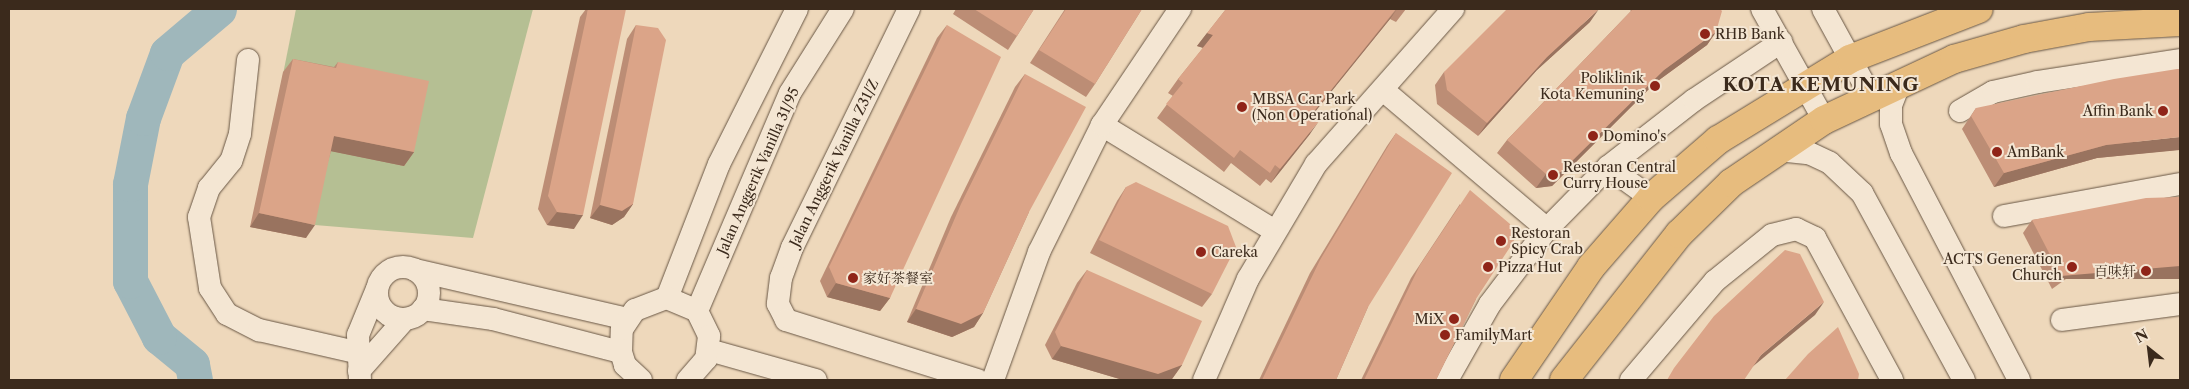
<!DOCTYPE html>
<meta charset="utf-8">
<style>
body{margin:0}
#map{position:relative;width:2189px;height:389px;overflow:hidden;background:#eed8bb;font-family:"Libre Caslon Text","Noto Serif SC",serif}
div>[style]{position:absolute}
.green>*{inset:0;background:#b5bf93}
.river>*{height:35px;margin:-17.5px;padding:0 17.5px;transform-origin:17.5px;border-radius:17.5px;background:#9fb7bb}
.roads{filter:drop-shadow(0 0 1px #685644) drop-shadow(0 0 1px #685644)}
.minor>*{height:22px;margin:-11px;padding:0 11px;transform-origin:11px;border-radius:11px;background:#f4e6d3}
.minor>.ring{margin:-11px;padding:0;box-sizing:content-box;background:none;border:22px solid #f4e6d3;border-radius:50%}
.major>*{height:28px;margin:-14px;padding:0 14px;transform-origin:14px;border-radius:14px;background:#e7bc7e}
.wall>*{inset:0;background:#bc8d75}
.shaded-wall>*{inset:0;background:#99735f;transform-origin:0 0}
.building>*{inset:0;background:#dba488}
.dots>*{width:14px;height:14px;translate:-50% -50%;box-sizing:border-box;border:2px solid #f4e6d3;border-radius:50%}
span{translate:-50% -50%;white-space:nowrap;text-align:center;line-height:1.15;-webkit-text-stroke:4px #f4e6d3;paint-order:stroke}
.poi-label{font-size:14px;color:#3b2a1c}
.left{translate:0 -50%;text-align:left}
.right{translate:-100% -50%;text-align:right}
.street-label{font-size:14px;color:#3b2a1c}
.district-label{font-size:19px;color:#3b2a1c;font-weight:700;letter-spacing:1px}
.frame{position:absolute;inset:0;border:10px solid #3b2a1c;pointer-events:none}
.north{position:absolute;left:2124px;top:324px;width:50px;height:50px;-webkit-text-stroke:4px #f4e6d3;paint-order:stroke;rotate:331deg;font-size:14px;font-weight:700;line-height:20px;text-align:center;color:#3b2a1c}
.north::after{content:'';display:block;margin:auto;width:18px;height:22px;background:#3b2a1c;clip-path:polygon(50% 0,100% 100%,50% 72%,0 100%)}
</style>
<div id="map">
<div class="green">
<i style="clip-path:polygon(296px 9px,533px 9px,473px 238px,254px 220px)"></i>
</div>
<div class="river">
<i style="left:195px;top:380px;width:16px;rotate:-101deg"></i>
<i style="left:192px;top:364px;width:43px;rotate:-140.7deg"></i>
<i style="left:159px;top:337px;width:63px;rotate:-117.4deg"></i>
<i style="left:130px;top:281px;width:97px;rotate:-90deg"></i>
<i style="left:130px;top:184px;width:67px;rotate:-78.9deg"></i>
<i style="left:143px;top:118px;width:69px;rotate:-69.7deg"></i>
<i style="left:167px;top:53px;width:68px;rotate:-40.2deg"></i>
</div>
<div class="roads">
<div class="minor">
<i style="left:909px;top:9px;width:266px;rotate:116.1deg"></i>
<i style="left:792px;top:248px;width:32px;rotate:110deg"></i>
<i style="left:781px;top:278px;width:26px;rotate:97deg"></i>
<i style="left:778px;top:304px;width:18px;rotate:63deg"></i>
<i style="left:786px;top:320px;width:201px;rotate:17.4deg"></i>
<i style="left:1762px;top:9px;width:127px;rotate:60.8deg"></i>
<i style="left:1823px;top:9px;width:98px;rotate:61.3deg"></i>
<i style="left:248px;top:60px;width:74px;rotate:96.2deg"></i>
<i style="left:240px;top:134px;width:28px;rotate:108deg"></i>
<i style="left:231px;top:161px;width:35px;rotate:129deg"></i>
<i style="left:209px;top:188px;width:31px;rotate:109deg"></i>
<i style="left:199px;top:217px;width:72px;rotate:81.2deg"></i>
<i style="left:210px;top:288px;width:31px;rotate:57deg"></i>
<i style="left:227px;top:314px;width:36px;rotate:27deg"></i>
<i style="left:259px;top:330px;width:99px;rotate:12.8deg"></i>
<i style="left:1900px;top:82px;width:26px;rotate:111deg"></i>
<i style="left:1891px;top:106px;width:18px;rotate:90deg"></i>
<i style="left:1891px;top:124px;width:31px;rotate:71deg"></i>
<i style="left:1901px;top:153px;width:256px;rotate:62.5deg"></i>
<i style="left:1383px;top:90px;width:215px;rotate:40.3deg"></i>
<i style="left:1960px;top:111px;width:38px;rotate:-30deg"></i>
<i style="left:1993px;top:92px;width:46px;rotate:-12.5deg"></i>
<i style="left:2038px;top:82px;width:144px;rotate:-8.8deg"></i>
<i style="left:1102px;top:125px;width:203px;rotate:31.5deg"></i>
<i style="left:1778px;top:150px;width:31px;rotate:6deg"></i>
<i style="left:1809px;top:153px;width:23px;rotate:25deg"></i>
<i style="left:1830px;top:163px;width:44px;rotate:43.2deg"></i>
<i style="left:1862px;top:193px;width:213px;rotate:61.4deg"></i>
<i style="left:1608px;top:167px;width:53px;rotate:35.8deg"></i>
<i style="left:2004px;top:216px;width:179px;rotate:-10.3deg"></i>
<i class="ring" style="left:377px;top:267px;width:30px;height:30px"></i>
<i style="left:415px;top:270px;width:218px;rotate:13deg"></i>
<i style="left:667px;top:298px;width:144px;rotate:-68.8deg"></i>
<i style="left:719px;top:164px;width:174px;rotate:-63.3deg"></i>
<i style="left:423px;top:309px;width:71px;rotate:8.1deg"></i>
<i style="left:493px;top:319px;width:132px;rotate:14.5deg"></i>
<i style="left:697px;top:311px;width:237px;rotate:-66.9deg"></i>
<i style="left:790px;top:93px;width:99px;rotate:-57.8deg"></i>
<i style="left:2062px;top:320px;width:119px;rotate:-7.7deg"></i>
<i style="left:709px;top:350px;width:111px;rotate:15.7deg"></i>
<i style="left:359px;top:371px;width:69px;rotate:-48.5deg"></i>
<i style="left:360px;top:380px;width:45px;rotate:-92.5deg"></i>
<i style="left:358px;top:335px;width:50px;rotate:-67.6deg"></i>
<i style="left:641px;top:380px;width:22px;rotate:-137deg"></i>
<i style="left:625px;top:365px;width:14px;rotate:-107deg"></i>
<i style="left:621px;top:352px;width:23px;rotate:-88deg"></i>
<i style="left:622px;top:329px;width:23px;rotate:-56deg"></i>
<i style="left:635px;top:310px;width:34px;rotate:-21deg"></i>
<i style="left:667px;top:298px;width:33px;rotate:23deg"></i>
<i style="left:697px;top:311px;width:28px;rotate:64deg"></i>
<i style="left:709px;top:336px;width:23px;rotate:97deg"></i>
<i style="left:706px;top:359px;width:28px;rotate:131deg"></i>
<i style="left:993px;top:380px;width:136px;rotate:-70.2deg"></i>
<i style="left:1039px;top:252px;width:142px;rotate:-63.6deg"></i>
<i style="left:1102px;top:125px;width:140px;rotate:-56.1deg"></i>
<i style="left:1204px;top:380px;width:110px;rotate:-66.5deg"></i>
<i style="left:1248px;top:279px;width:134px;rotate:-59.4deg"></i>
<i style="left:1316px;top:164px;width:207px;rotate:-48.5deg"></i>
<i style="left:1447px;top:380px;width:87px;rotate:-60.5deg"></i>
<i style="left:1490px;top:304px;width:94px;rotate:-52.8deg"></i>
<i style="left:1547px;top:229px;width:87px;rotate:-45.5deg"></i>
<i style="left:1608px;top:167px;width:109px;rotate:-37.9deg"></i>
<i style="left:1694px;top:100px;width:105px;rotate:-33.7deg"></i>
<i style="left:1631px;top:380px;width:130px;rotate:-49.7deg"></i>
<i style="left:1715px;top:281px;width:73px;rotate:-38.9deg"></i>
<i style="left:1772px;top:235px;width:25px;rotate:-14deg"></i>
<i style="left:1796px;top:229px;width:21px;rotate:25deg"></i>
<i style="left:1815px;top:238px;width:162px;rotate:61.5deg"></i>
</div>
<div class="major">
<i style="left:1514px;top:380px;width:137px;rotate:-55.7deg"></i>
<i style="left:1591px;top:267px;width:91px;rotate:-49deg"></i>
<i style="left:1651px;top:198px;width:89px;rotate:-40.9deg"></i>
<i style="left:1718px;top:140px;width:155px;rotate:-31.5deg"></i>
<i style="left:1850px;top:59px;width:138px;rotate:-21.2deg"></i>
<i style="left:1564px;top:380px;width:186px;rotate:-51.8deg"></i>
<i style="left:1679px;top:234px;width:73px;rotate:-44.4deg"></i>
<i style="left:1731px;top:183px;width:112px;rotate:-34.1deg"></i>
<i style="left:1824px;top:120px;width:144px;rotate:-25.1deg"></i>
<i style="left:1954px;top:59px;width:73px;rotate:-15.9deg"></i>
<i style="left:2024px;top:39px;width:66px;rotate:-10.5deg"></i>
<i style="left:2089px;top:27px;width:91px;rotate:-3.1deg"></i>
</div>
</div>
<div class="wall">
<i style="clip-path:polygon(586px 9px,588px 9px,574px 229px,547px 225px,538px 209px,580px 17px)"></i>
<i style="clip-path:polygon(956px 9px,1034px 9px,1017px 36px,1008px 50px,953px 14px)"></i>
<i style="clip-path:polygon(1065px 9px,1142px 9px,1095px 84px,1086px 97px,1030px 63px)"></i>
<i style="clip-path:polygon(1226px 9px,1406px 9px,1396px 22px,1390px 19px,1312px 115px,1310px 134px,1271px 183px,1266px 179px,1260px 186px,1231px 163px,1224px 172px,1157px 118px,1173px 96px,1168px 93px,1178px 79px,1203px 48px,1197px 46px)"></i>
<i style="clip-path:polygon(1629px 9px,1720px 9px,1716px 32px,1707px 45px,1655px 83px,1552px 186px,1536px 188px,1497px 153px,1507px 140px,1631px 11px)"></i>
<i style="clip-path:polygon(1590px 22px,1537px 70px,1478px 136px,1437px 104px,1435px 85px,1444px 72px)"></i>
<i style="clip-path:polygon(636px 25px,633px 204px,624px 217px,612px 225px,590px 218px,627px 39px)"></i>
<i style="clip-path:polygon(947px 25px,890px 298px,880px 311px,827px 297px,820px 281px,937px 38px)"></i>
<i style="clip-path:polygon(293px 59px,334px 67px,338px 62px,414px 152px,404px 166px,331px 151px,306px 238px,250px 227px,283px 72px)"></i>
<i style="clip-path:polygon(1025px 74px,1029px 212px,983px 313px,974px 327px,952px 337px,907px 322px,951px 217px,1015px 87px)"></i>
<i style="clip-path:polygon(1976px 108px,2176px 150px,2097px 158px,1994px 187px,1962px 129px)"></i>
<i style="clip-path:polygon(1396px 133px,1368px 307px,1336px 380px,1259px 380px,1310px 273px,1387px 146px)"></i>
<i style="clip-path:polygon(1126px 187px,1212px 294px,1202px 307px,1090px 253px,1117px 201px)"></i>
<i style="clip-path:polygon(2180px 197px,2052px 289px,2023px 233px,2032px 220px)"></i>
<i style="clip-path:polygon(1460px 204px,1476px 299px,1436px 380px,1361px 380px,1411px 278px)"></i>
<i style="clip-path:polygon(1087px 270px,1182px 365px,1172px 379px,1169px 380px,1123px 380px,1052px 359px,1045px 345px,1077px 283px)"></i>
</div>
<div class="shaded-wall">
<i style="clip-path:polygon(1397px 9px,1390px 19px,1302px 128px,1311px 115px)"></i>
<i style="clip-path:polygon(1599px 9px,1590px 22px,1537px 70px,1478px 136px,1487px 123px,1547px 57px)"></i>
<i style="clip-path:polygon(1716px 32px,1707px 45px,1655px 83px,1552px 186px,1536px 188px,1546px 174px,1664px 70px)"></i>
<i style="clip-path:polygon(1207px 33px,1213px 35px,1204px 48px,1197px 46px)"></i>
<i style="clip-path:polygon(1319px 121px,1310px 134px,1271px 183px,1280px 169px)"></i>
<i style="clip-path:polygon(334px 136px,414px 152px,404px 166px,325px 150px)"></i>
<i style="clip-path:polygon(2180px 137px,2180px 150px,2097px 158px,1994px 187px,2004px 173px,2106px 145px)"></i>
<i style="clip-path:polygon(633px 204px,624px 217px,612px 225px,590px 218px,600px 205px)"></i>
<i style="clip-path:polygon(557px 212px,583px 215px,574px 229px,547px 225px)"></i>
<i style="clip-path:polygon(259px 213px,315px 225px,306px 238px,250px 227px)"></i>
<i style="left:2180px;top:266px;width:13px;height:119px;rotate:90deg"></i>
<i style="clip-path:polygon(836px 283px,890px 298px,880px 311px,827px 297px)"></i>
<i style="clip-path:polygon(1824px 302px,1815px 315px,1751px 368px,1761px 355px)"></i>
<i style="clip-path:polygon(916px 309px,983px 313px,974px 327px,952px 337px,907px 322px)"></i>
<i style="clip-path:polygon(1061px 346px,1182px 365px,1172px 379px,1169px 380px,1123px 380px,1052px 359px)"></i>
</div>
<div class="building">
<i style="clip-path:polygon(588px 9px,626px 9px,583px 215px,557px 212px,548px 196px)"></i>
<i style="clip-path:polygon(974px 9px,1034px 9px,1017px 36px)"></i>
<i style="clip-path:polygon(1066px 9px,1142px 9px,1095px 84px,1039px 50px)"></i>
<i style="clip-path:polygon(1226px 9px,1396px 9px,1311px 115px,1319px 121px,1280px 169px,1275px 165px,1270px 173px,1240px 150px,1234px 158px,1166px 104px,1183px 83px,1178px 79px,1213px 35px,1207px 33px)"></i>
<i style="clip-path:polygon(1507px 9px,1599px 9px,1547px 57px,1487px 123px,1447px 90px,1444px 72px)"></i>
<i style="clip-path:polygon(1633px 9px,1720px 9px,1722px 11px,1716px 32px,1664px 70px,1561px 172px,1546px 174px,1507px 140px)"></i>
<i style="clip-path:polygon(636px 25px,658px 28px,666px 40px,633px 204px,622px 211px,600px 205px)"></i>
<i style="clip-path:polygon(947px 25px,1001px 57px,890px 298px,836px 283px,829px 267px)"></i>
<i style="clip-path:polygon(293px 59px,336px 68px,338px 62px,429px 81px,414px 152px,334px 136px,315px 225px,259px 213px)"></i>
<i style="clip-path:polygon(2177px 69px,2180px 69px,2180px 137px,2106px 145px,2004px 173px,1971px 116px,1976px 108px,2114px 79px)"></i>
<i style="clip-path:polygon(1025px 74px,1086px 107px,1029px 212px,983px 313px,961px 324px,916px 309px,961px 204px)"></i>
<i style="clip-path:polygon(1396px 133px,1452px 173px,1368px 307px,1336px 380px,1262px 380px,1320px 260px)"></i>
<i style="clip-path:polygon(1136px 182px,1228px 226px,1236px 247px,1212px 294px,1099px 240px,1126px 187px)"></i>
<i style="clip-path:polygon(1470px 190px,1510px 224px,1514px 241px,1476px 299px,1436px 380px,1364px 380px,1420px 265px)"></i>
<i style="clip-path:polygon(2180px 197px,2180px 266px,2061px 276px,2032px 220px,2146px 198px)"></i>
<i style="clip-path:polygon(1785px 250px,1800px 254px,1824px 302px,1761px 355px,1744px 380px,1667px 380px,1674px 368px,1714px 316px)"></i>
<i style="clip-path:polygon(1087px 270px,1202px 321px,1182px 365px,1158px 374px,1061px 346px,1055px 332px)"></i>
<i style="clip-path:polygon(1838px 327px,1859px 374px,1858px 380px,1785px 380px,1808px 354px)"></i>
</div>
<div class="dots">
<i style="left:1705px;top:34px;background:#8f2418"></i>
<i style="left:1655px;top:86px;background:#8f2418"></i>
<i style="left:1242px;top:107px;background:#8f2418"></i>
<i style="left:2163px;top:111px;background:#8f2418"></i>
<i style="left:1593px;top:136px;background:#8f2418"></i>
<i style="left:1997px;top:152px;background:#8f2418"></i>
<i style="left:1553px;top:175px;background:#8f2418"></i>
<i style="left:1501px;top:241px;background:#8f2418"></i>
<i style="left:1201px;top:252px;background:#8f2418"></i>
<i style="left:1488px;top:267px;background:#8f2418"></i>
<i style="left:2072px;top:267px;background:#8f2418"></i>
<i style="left:2146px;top:271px;background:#8f2418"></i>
<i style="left:853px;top:278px;background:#8f2418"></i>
<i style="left:1454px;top:319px;background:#8f2418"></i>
<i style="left:1445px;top:335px;background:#8f2418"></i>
</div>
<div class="poi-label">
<span class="left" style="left:1715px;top:34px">RHB Bank</span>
<span class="right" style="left:1644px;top:86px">Poliklinik<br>Kota Kemuning</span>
<span class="left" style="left:1252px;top:107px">MBSA Car Park<br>(Non Operational)</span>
<span class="right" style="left:2153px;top:111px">Affin Bank</span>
<span class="left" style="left:1603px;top:136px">Domino's</span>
<span class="left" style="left:2007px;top:152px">AmBank</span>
<span class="left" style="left:1563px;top:175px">Restoran Central<br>Curry House</span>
<span class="left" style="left:1511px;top:241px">Restoran<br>Spicy Crab</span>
<span class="left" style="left:1211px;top:252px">Careka</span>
<span class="right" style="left:2062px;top:267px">ACTS Generation<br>Church</span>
<span class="left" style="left:1498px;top:267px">Pizza Hut</span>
<span class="right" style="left:2136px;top:271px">百味轩</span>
<span class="left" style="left:863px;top:278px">家好茶餐室</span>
<span class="right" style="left:1444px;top:319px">MiX</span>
<span class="left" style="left:1455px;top:335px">FamilyMart</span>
</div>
<div class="street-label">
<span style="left:834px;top:163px;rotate:-64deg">Jalan Anggerik Vanilla Z31/Z</span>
<span style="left:758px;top:171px;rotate:-66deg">Jalan Anggerik Vanilla 31/95</span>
</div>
<div class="district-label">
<span style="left:1821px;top:85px">KOTA KEMUNING</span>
</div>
<div class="frame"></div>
<div class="north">N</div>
</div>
